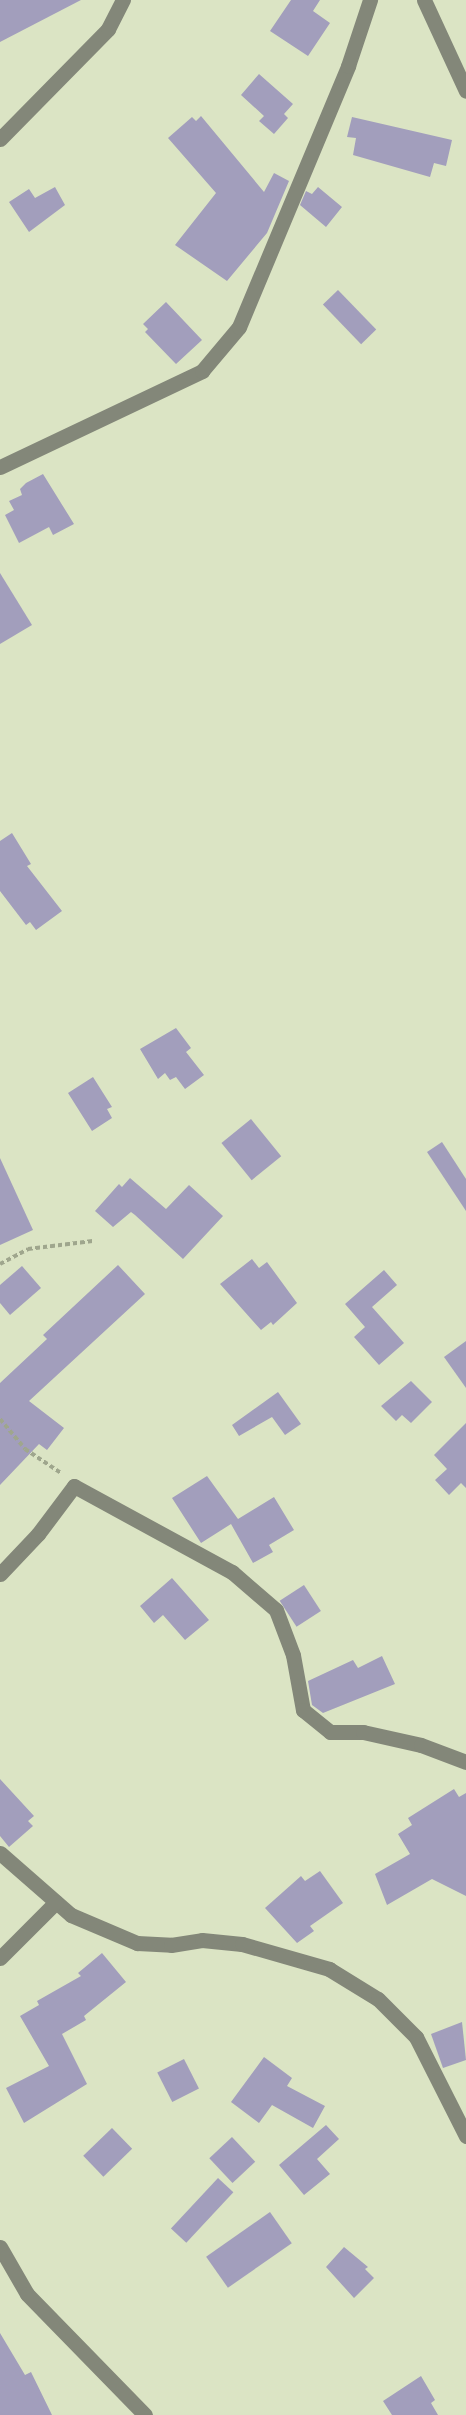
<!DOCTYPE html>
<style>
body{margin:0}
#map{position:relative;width:466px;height:2415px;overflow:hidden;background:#dbe4c4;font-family:Literata,serif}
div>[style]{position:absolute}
.building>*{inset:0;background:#a29ebc;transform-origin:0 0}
.path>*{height:4px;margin-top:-2px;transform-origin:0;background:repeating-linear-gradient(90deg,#9fa68d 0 4.5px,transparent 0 7.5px)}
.minor>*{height:15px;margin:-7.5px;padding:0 7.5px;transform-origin:7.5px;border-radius:7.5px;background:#838779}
span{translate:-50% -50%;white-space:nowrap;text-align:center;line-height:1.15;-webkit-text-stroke:4.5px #fff;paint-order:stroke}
</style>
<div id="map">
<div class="building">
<i style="clip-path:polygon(0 0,81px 0,0 42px)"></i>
<i style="clip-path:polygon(291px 0,320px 0,313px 11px,330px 23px,308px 56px,270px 31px)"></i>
<i style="clip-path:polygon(259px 74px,293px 104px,284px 114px,288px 118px,274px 134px,259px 121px,264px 116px,241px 95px)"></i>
<i style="clip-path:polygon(201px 116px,264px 192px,274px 173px,289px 181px,267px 233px,227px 281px,175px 245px,216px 193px,168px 138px,192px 117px,196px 121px)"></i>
<i style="clip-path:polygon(352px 117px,452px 140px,446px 166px,434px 163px,430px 177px,353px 155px,356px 138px,347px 137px)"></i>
<i style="clip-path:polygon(55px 187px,65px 205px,29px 232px,9px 202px,29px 189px,35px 198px)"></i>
<i style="clip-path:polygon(318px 187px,342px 207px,326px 227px,300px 205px,306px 191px,312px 194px)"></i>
<i style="left:338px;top:290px;width:55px;height:21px;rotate:46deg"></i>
<i style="clip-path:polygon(166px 302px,202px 340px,176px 364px,145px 332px,148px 329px,143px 324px)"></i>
<i style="clip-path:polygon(43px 474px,74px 524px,53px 535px,49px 527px,19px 543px,5px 515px,14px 510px,9px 501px,22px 495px,20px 489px,26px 483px)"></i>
<i style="clip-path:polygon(0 573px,32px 625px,0 644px)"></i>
<i style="clip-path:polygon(12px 833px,31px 864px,27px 866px,62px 911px,36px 930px,30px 922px,26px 925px,0 891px,0 841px)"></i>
<i style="clip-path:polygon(176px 1028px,191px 1048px,186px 1052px,204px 1075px,185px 1089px,176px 1077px,170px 1080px,165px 1073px,158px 1079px,140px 1049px)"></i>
<i style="clip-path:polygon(93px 1077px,112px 1107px,107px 1109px,112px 1118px,92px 1131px,68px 1093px)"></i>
<i style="left:251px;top:1119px;width:48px;height:38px;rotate:51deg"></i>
<i style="clip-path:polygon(442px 1142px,466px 1179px,466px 1211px,427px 1152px)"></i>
<i style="clip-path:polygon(0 1158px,33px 1230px,0 1245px)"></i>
<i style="clip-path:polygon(130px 1178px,166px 1209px,189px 1185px,223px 1216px,183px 1259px,135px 1215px,131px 1212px,113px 1227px,95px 1211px,119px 1184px,122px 1187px)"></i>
<i style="clip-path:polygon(252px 1259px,259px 1268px,267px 1262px,297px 1303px,273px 1325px,271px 1322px,261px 1330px,220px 1284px)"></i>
<i style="clip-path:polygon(118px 1265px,145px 1294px,29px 1401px,64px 1428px,47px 1450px,39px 1444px,0 1485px,0 1383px,47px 1339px,43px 1335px)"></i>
<i style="clip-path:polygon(22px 1266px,41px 1288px,10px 1315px,0 1303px,0 1285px)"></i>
<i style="clip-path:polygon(384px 1270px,397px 1285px,372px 1307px,404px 1343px,379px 1365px,354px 1337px,365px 1327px,345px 1304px)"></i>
<i style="clip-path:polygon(466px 1341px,466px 1388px,444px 1357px)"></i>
<i style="clip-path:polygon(411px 1381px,432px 1402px,411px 1423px,402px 1415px,396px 1421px,381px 1406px)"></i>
<i style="clip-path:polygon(278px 1392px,301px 1424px,285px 1435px,272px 1417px,239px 1436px,232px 1425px)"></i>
<i style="clip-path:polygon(466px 1423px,466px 1488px,461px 1483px,449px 1495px,435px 1480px,447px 1469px,434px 1455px)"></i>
<i style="clip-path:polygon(207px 1476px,238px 1519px,274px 1497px,294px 1530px,269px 1545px,273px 1552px,253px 1563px,231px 1524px,201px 1543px,172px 1498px)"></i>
<i style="clip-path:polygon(172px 1578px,209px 1620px,185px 1640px,163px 1615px,154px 1623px,140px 1606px)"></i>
<i style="left:304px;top:1585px;width:31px;height:29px;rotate:57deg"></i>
<i style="clip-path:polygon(382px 1656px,395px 1684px,323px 1713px,312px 1705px,308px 1681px,353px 1660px,358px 1668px)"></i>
<i style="clip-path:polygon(0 1779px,34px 1816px,28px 1821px,33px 1826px,9px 1847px,0 1836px)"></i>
<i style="clip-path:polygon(454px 1789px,459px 1797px,466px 1793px,466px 1896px,432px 1879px,387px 1905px,375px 1874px,410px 1854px,398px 1834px,412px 1825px,408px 1818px)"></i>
<i style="clip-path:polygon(320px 1871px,343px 1903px,310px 1926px,314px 1931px,297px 1943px,265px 1908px,301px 1876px,305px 1881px)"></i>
<i style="clip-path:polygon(102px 1953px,126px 1982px,84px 2016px,86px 2020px,62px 2034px,87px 2084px,24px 2123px,6px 2088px,49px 2066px,20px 2016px,39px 2005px,37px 2001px,81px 1976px,78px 1973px)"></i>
<i style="clip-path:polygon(462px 2022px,466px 2060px,443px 2068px,431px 2034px)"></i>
<i style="clip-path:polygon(264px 2057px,292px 2078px,287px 2086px,325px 2106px,313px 2128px,272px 2105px,259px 2123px,231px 2102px)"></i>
<i style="left:184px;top:2059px;width:33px;height:30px;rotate:63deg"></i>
<i style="clip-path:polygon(326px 2125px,339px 2139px,317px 2159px,330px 2174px,304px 2195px,279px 2165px)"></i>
<i style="left:112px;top:2128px;width:29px;height:40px;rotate:46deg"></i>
<i style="left:232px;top:2137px;width:34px;height:31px;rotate:47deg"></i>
<i style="left:218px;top:2178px;width:21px;height:69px;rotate:43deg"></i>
<i style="left:270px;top:2212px;width:38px;height:78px;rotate:55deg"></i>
<i style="clip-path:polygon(344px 2247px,368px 2267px,365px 2269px,374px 2278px,354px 2298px,326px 2267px)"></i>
<i style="clip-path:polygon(0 2333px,25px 2375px,31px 2372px,52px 2415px,0 2415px)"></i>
<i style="clip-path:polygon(421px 2376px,435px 2400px,431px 2403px,438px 2415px,392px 2415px,383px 2401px)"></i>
</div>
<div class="path">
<i style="left:0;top:1264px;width:32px;rotate:-28deg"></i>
<i style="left:28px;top:1249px;width:65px;rotate:-7deg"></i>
<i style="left:0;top:1419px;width:39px;rotate:50deg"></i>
<i style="left:25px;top:1449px;width:43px;rotate:33.7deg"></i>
</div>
<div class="minor">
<i style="left:424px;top:0;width:100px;rotate:65.2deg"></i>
<i style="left:0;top:139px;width:154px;rotate:-45.5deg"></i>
<i style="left:108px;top:29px;width:33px;rotate:-63deg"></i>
<i style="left:0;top:467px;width:224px;rotate:-25.4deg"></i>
<i style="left:202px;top:371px;width:57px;rotate:-49.9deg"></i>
<i style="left:239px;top:327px;width:283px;rotate:-67.3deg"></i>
<i style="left:348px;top:66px;width:70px;rotate:-71.6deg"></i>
<i style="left:0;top:1574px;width:55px;rotate:-46.5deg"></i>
<i style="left:38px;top:1534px;width:60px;rotate:-53.1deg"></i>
<i style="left:74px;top:1486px;width:180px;rotate:28.6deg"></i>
<i style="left:232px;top:1572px;width:58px;rotate:40.8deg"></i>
<i style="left:276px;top:1610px;width:48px;rotate:69.3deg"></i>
<i style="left:293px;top:1655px;width:56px;rotate:79.7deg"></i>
<i style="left:303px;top:1710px;width:35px;rotate:39deg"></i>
<i style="left:330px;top:1732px;width:33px"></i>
<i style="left:363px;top:1732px;width:59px;rotate:12.6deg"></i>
<i style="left:421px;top:1745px;width:48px;rotate:20.7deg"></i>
<i style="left:0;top:1853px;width:94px;rotate:41.1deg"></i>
<i style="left:71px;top:1915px;width:72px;rotate:23deg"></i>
<i style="left:137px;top:1943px;width:34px;rotate:3deg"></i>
<i style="left:171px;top:1945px;width:31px;rotate:-9deg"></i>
<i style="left:202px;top:1940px;width:40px;rotate:5.7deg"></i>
<i style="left:242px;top:1944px;width:91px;rotate:16deg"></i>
<i style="left:329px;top:1969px;width:57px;rotate:31.5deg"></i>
<i style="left:378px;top:1999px;width:54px;rotate:45deg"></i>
<i style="left:416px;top:2037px;width:111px;rotate:63.2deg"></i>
<i style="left:0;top:1958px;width:79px;rotate:-45deg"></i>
<i style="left:0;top:2247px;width:54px;rotate:60.1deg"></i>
<i style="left:27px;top:2294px;width:169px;rotate:45.7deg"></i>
</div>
</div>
